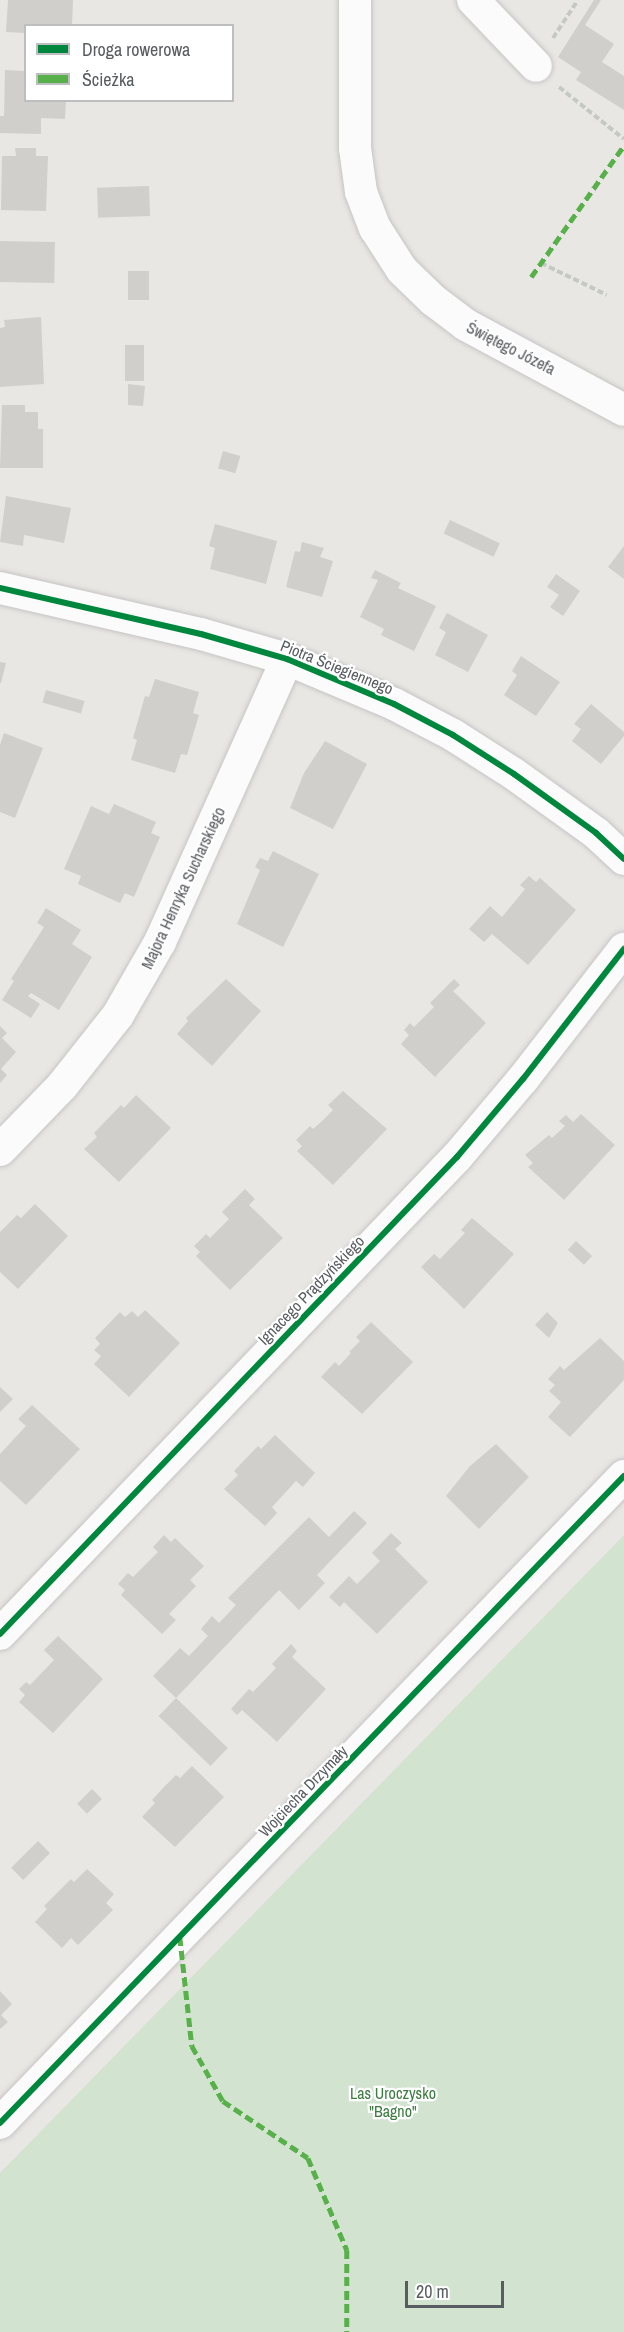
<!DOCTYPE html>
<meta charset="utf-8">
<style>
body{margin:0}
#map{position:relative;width:624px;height:2332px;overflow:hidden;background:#e9e7e3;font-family:"Archivo Narrow",sans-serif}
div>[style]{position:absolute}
.green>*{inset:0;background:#d2e3d0}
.building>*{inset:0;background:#d0cfcc;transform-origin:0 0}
.path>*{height:4px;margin-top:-2px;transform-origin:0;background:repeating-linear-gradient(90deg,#c5c9c6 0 6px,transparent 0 9px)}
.roads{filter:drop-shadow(0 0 2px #c5c5c5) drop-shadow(0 0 2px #c5c5c5)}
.minor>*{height:32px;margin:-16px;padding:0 16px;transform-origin:16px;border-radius:16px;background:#fcfbfb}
.quiet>*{height:4.5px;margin-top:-2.25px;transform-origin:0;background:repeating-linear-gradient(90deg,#58b04a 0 9px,transparent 0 13.5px)}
.cycleway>*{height:6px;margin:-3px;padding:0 3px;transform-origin:3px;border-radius:3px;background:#00873e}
span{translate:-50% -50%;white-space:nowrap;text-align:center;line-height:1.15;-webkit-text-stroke:4.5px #fff;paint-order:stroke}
.street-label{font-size:16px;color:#595c60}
.park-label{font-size:16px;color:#3d7c40}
.legend{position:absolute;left:24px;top:24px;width:210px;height:78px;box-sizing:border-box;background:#fff;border:2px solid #bdbebf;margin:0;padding:8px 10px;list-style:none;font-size:18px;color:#595c60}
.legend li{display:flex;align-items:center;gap:12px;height:30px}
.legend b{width:30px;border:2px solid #bdbebf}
.scale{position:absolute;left:405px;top:2281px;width:99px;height:27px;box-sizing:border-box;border:3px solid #595c60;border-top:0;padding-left:8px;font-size:18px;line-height:21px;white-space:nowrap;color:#595c60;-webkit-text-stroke:4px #fff;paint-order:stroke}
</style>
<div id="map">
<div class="green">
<i style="clip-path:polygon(624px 1535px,624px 2332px,0 2332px,0 2173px)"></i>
</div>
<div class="building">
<i style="clip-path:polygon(8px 0,73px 0,72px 26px,26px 26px,26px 33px,6px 32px)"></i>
<i style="clip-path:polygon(594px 0,601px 0,585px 25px,614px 44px,602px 62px,624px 76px,624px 110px,576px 80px,581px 72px,558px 57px)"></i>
<i style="clip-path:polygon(5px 70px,24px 71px,26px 100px,66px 100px,65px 119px,41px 118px,41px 134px,0 133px,0 116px,4px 116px)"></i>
<i style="clip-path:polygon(15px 148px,36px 148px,36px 156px,48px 156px,46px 211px,1px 210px,2px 156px,16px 156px)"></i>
<i style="left:149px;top:186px;width:30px;height:52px;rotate:88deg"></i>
<i style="left:0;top:241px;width:55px;height:41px;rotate:1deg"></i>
<i style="left:128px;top:271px;width:21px;height:29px"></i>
<i style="clip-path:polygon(41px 317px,44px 384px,0 387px,0 328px,5px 327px,4px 320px)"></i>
<i style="left:125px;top:345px;width:19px;height:36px"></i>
<i style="clip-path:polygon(128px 384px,145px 386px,143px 406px,128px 405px)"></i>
<i style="clip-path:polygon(2px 405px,25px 405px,25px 412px,38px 412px,38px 429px,43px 429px,43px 468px,0 468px)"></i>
<i style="left:223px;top:451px;width:18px;height:18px;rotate:16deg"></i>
<i style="clip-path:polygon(6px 496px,71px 508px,64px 543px,24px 535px,23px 546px,0 542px)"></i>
<i style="left:450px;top:520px;width:55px;height:15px;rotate:25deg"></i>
<i style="clip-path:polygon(215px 524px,277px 541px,266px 584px,210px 569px,215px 548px,209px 546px)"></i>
<i style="clip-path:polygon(302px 542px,324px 548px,320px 557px,333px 561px,322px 597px,286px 587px,295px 551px,300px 552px)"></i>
<i style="clip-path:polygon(624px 546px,624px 579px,608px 567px)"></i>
<i style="clip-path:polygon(375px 570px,401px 583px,398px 588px,436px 606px,414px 651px,381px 635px,384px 629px,360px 617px,378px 580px,371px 578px)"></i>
<i style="clip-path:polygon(556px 574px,580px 591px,563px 616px,550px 607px,559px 595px,547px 587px)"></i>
<i style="clip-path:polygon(447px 613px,488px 635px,468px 672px,435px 655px,446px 632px,439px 628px)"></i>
<i style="clip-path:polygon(521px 656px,560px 682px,536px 716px,504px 695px,517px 675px,512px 671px)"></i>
<i style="clip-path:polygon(0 662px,6px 663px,1px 683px,0 683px)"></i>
<i style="clip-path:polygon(155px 679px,199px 692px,193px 713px,199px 715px,187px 755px,181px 754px,175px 773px,131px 760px,137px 740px,133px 738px,145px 696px,149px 697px)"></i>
<i style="left:46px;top:690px;width:40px;height:13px;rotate:16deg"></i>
<i style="clip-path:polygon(591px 704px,624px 732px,624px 736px,601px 764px,572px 741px,581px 729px,574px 724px)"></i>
<i style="clip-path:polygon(4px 733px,43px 748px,15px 818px,0 812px,0 745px)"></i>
<i style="clip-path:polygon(325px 741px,367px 764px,333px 829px,290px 808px,304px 773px)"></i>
<i style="clip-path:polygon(114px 804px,156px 822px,151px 833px,160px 837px,134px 897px,125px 893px,120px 903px,78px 884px,81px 876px,64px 869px,91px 806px,109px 814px)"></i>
<i style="clip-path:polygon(273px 851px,319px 874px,283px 947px,237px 924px,260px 870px,255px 867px,260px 858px,268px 861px)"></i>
<i style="clip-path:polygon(529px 876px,536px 882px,540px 878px,576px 910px,528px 965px,492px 934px,484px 942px,469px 929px,490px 906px,502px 917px,525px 889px,520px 885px)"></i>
<i style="clip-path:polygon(46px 908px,81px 930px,72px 944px,92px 957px,59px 1010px,31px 993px,28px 996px,40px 1004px,31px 1018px,2px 1000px,14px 981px,11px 979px,44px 927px,37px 923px)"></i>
<i style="clip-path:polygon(226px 979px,261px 1011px,212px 1066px,177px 1034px,188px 1021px,186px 1018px)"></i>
<i style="clip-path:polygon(454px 979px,460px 985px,453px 991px,486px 1023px,435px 1077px,401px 1044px,409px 1035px,404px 1030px,410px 1023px,414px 1027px,434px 1007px,430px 1003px)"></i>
<i style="clip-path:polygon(0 1026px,7px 1033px,2px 1038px,16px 1052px,1px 1069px,7px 1075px,0 1083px)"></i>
<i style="clip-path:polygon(343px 1091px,387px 1129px,333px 1185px,297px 1151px,302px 1146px,296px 1140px,310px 1126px,313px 1129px,322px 1121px,333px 1110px,328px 1105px)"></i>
<i style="clip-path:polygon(136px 1095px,171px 1128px,119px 1182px,84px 1149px,97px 1137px,94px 1133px,121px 1105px,124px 1108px)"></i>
<i style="clip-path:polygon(581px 1114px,615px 1145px,564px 1200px,528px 1167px,533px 1163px,525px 1155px,549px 1135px,552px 1138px,565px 1126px,559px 1121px,566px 1115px,573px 1122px)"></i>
<i style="clip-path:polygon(245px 1189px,255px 1199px,249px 1205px,283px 1238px,230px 1290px,196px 1256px,200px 1252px,194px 1246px,206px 1234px,210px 1238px,229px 1219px,222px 1212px)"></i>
<i style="clip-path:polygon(35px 1204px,68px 1236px,18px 1289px,0 1272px,0 1232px,17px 1215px,21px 1218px)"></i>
<i style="clip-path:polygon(472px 1218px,514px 1254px,464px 1309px,421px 1267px,434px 1254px,440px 1259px,465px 1233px,461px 1230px)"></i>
<i style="left:576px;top:1241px;width:22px;height:12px;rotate:43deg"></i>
<i style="clip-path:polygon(145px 1310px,180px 1343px,129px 1397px,94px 1364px,101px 1356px,94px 1350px,100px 1344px,95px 1338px,120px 1312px,125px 1317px,132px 1311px,138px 1317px)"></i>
<i style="clip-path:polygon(547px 1312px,558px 1323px,549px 1338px,535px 1325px)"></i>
<i style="clip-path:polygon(371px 1322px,413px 1362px,362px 1414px,321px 1377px,335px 1362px,339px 1366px,351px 1353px,349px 1352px,360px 1341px,356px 1337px)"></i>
<i style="clip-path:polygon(600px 1338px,624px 1361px,624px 1380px,570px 1437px,548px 1417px,561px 1402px,549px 1391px,555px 1385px,548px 1379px,560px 1366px,564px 1370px)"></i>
<i style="clip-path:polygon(0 1387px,13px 1399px,0 1412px)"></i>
<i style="clip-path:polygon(32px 1405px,80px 1449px,26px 1505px,0 1481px,0 1454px,26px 1426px,18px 1419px)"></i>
<i style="clip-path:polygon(275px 1435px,315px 1473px,303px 1487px,296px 1481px,272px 1507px,277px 1513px,265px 1526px,224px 1489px,238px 1475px,234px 1471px,258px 1446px,261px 1449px)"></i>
<i style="clip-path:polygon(496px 1444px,529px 1477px,479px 1529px,446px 1496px,470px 1466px)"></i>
<i style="clip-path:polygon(354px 1511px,367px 1523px,317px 1575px,325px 1583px,299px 1610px,279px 1590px,176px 1698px,153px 1676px,180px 1648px,189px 1656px,208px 1636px,201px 1629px,212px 1616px,219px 1623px,236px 1605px,228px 1598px,309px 1517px,329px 1537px)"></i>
<i style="clip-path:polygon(391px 1533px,402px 1543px,395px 1549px,428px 1582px,377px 1634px,344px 1602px,340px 1607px,329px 1597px,349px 1576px,357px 1584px,380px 1561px,372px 1553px)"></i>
<i style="clip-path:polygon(164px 1535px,171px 1542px,175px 1538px,204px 1566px,190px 1580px,196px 1586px,169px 1614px,176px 1620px,162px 1634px,121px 1595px,125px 1590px,118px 1584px,128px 1573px,133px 1577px,158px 1552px,153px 1547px)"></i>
<i style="clip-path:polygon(58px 1636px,103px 1679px,53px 1733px,19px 1702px,25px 1695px,19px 1689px,26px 1682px,30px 1685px,54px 1660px,44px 1650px)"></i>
<i style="clip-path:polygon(291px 1644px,297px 1651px,292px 1657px,326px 1689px,277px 1742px,242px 1710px,237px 1715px,231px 1709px,249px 1689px,253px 1692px,276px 1668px,272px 1664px)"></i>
<i style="left:176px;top:1698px;width:72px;height:25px;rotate:44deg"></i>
<i style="clip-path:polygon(192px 1766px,224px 1797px,175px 1847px,142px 1817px,155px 1803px,152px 1800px,163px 1788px,176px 1775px,180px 1778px)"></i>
<i style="left:92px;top:1789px;width:14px;height:21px;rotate:45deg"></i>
<i style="left:38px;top:1841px;width:17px;height:38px;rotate:45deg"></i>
<i style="clip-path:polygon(87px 1869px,114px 1894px,106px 1903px,113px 1910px,78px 1945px,71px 1938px,62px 1948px,35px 1922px,47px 1909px,44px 1906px,71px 1879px,74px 1882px)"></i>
<i style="clip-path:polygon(0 1991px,12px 2004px,1px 2015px,8px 2022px,0 2029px)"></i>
</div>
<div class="path">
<i style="left:553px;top:38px;width:45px;rotate:-56.7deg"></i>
<i style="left:559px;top:87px;width:83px;rotate:38.7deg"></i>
<i style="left:541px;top:263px;width:73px;rotate:25.9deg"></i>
</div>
<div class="roads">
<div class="minor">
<i style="left:355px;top:0;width:148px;rotate:90deg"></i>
<i style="left:355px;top:148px;width:44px;rotate:82.2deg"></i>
<i style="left:361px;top:192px;width:39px;rotate:69deg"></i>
<i style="left:375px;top:228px;width:50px;rotate:57.3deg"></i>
<i style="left:402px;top:270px;width:43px;rotate:44.1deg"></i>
<i style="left:433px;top:300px;width:41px;rotate:37.1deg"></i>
<i style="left:466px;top:325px;width:179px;rotate:28.3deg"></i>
<i style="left:473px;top:0;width:91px;rotate:46.3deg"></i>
<i style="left:0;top:588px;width:206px;rotate:12.9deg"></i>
<i style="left:201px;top:634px;width:90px;rotate:16.2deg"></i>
<i style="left:287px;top:659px;width:116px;rotate:22.8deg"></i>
<i style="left:394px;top:704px;width:67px;rotate:27.7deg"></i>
<i style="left:453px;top:735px;width:72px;rotate:32.6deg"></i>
<i style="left:514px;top:774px;width:101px;rotate:35.7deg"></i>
<i style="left:596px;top:833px;width:38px;rotate:43deg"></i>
<i style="left:0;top:1150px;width:89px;rotate:-45.9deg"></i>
<i style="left:62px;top:1086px;width:90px;rotate:-51.7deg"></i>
<i style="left:118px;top:1015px;width:84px;rotate:-60.1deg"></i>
<i style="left:160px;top:942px;width:310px;rotate:-65.8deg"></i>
<i style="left:0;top:1634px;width:661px;rotate:-46.23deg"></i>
<i style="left:457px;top:1157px;width:102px;rotate:-49.8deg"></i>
<i style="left:523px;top:1079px;width:165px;rotate:-52.2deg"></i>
<i style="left:0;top:2123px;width:899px;rotate:-46.04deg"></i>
</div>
</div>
<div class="quiet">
<i style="left:531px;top:277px;width:161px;rotate:-54.8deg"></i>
<i style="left:180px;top:1937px;width:110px;rotate:83.7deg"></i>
<i style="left:192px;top:2046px;width:63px;rotate:60.6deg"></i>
<i style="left:223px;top:2101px;width:102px;rotate:33.8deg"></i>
<i style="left:308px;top:2158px;width:100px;rotate:67deg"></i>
<i style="left:347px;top:2250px;width:82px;rotate:90deg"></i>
</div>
<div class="cycleway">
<i style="left:0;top:588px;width:206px;rotate:12.9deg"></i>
<i style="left:201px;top:634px;width:90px;rotate:16.2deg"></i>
<i style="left:287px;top:659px;width:116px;rotate:22.8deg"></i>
<i style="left:394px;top:704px;width:67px;rotate:27.7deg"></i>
<i style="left:453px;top:735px;width:72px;rotate:32.6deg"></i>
<i style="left:514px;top:774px;width:101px;rotate:35.7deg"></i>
<i style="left:596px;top:833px;width:38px;rotate:43deg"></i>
<i style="left:0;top:1634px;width:661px;rotate:-46.23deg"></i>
<i style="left:457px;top:1157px;width:102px;rotate:-49.8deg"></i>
<i style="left:523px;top:1079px;width:165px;rotate:-52.2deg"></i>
<i style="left:0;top:2123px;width:899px;rotate:-46.04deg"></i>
</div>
<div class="street-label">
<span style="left:511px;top:348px;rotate:27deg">Świętego Józefa</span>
<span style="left:337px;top:667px;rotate:22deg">Piotra Ściegiennego</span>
<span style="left:183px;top:888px;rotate:-65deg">Majora Henryka Sucharskiego</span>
<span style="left:311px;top:1290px;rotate:-46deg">Ignacego Prądzyńskiego</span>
<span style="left:303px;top:1791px;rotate:-46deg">Wojciecha Drzymały</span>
</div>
<div class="park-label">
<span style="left:393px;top:2102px">Las Uroczysko<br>"Bagno"</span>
</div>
<ul class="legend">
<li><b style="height:8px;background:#00873e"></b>Droga rowerowa</li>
<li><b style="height:8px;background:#58b04a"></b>Ścieżka</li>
</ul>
<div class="scale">20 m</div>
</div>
